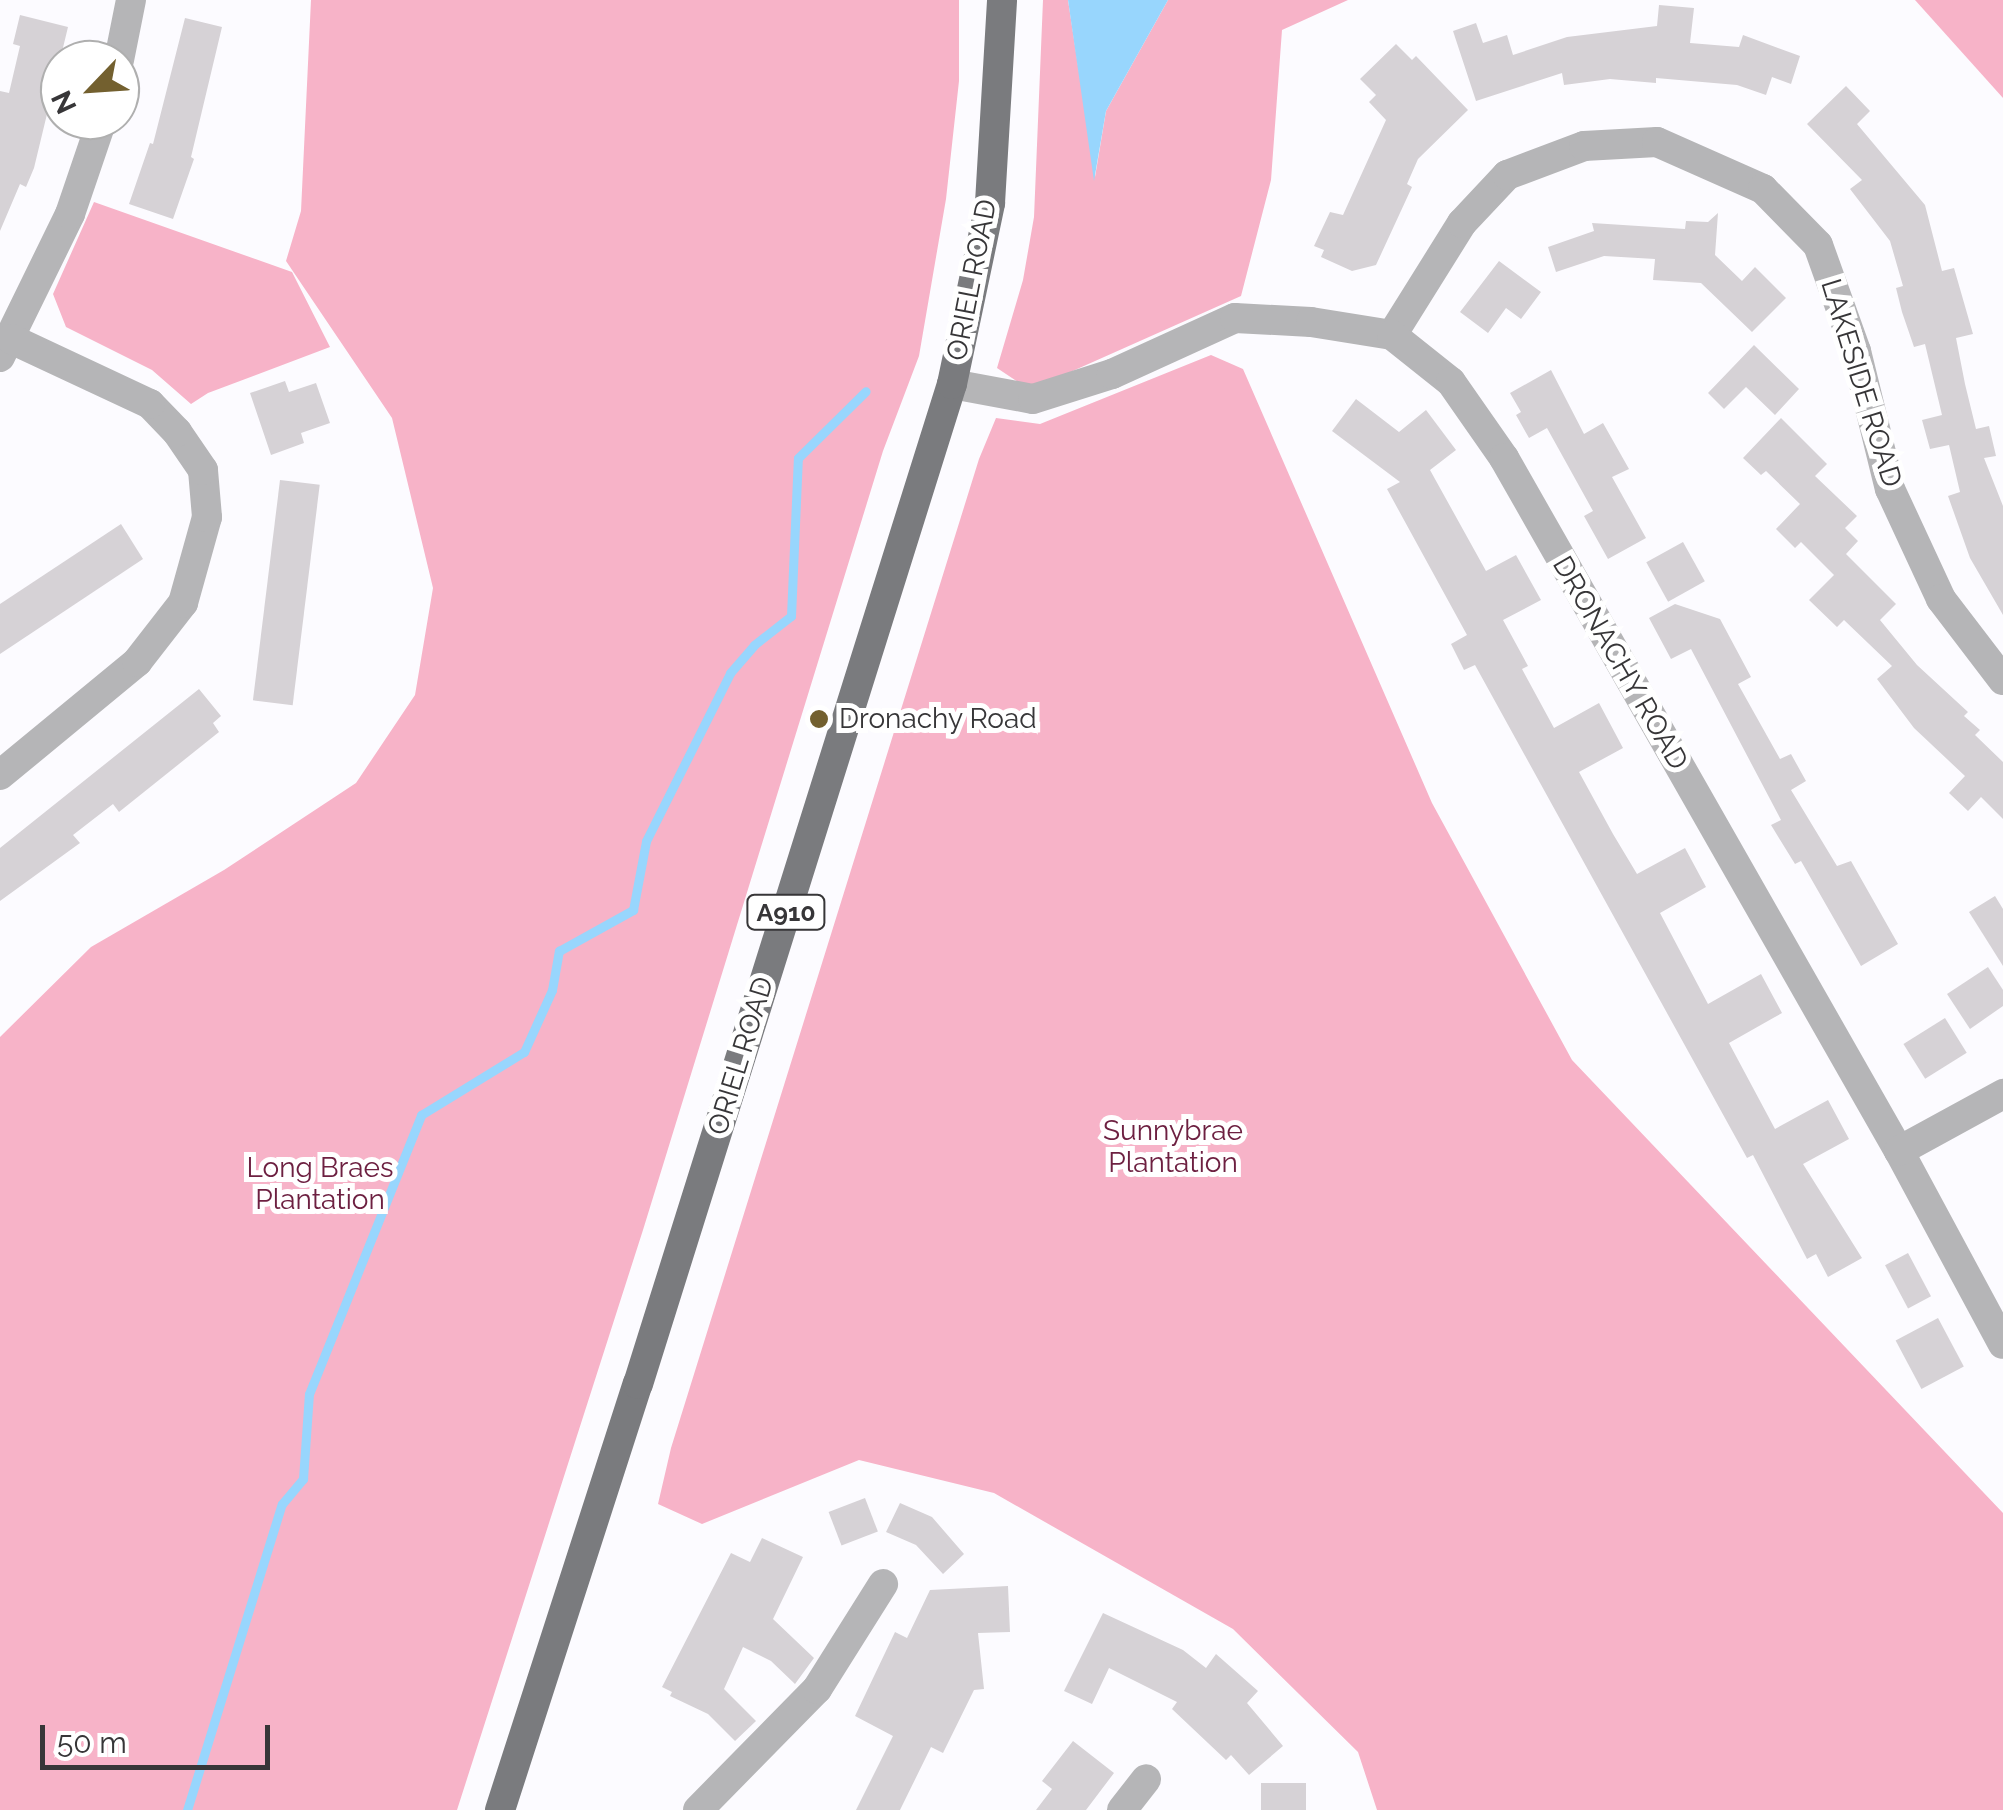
<!DOCTYPE html>
<style>
body{margin:0}
#map{position:relative;width:2003px;height:1810px;overflow:hidden;background:#fcfbff;font-family:Raleway,sans-serif}
div>[style]{position:absolute}
.green>*{inset:0;background:#f7b3c8}
.water>*{inset:0;background:#98d6fd}
.stream>*{height:9px;margin:-4.5px;padding:0 4.5px;transform-origin:4.5px;border-radius:4.5px;background:#98d6fd}
.building>*{inset:0;background:#d6d2d6;transform-origin:0 0}
.minor>*{height:30px;margin:-15px;padding:0 15px;transform-origin:15px;border-radius:15px;background:#b5b5b7}
.major>*{height:30px;margin:-15px;padding:0 15px;transform-origin:15px;border-radius:15px;background:#7a7b7e}
.dots>*{width:28px;height:28px;translate:-50% -50%;box-sizing:border-box;border:5px solid #fff;border-radius:50%}
span{translate:-50% -50%;white-space:nowrap;text-align:center;line-height:1.15;-webkit-text-stroke:10px #fff;paint-order:stroke}
.shield-label span{padding:2px 8px;background:#fff;border:2px solid;border-radius:8px;-webkit-text-stroke-width:0}
.shield-label{font-size:25px;color:#373638;font-weight:700}
.street-label{font-size:28px;color:#373638}
.poi-label{font-size:28px;color:#373638}
.left{translate:0 -50%;text-align:left}
.park-label{font-size:28px;color:#6d2041}
.north{position:absolute;left:40px;top:40px;width:100px;height:100px;box-sizing:border-box;background:#fff;border:2px solid #afafaf;border-radius:50%;rotate:245deg;font-size:28px;font-weight:700;line-height:40px;text-align:center;color:#373638}
.north::after{content:'';display:block;margin:auto;width:35px;height:45px;background:#73602f;clip-path:polygon(50% 0,100% 100%,50% 72%,0 100%)}
.scale{position:absolute;left:40px;top:1725px;width:230px;height:45px;box-sizing:border-box;border:5px solid #373638;border-top:0;padding-left:12px;font-size:30px;line-height:35px;white-space:nowrap;color:#373638;-webkit-text-stroke:8px #fff;paint-order:stroke}
</style>
<div id="map">
<div class="green">
<i style="clip-path:polygon(311px 0,959px 0,959px 81px,946px 199px,919px 356px,883px 451px,643px 1230px,457px 1810px,0 1810px,0 1037px,91px 947px,224px 870px,356px 783px,415px 695px,433px 588px,392px 418px,286px 261px,301px 211px)"></i>
<i style="clip-path:polygon(1043px 0,1068px 0,1095px 177px,1106px 111px,1168px 0,1348px 0,1282px 30px,1271px 180px,1241px 296px,1030px 390px,997px 368px,1023px 280px,1034px 217px)"></i>
<i style="clip-path:polygon(1915px 0,2003px 0,2003px 98px)"></i>
<i style="clip-path:polygon(94px 202px,292px 272px,330px 347px,208px 393px,191px 404px,152px 370px,66px 327px,53px 294px)"></i>
<i style="clip-path:polygon(1211px 355px,1243px 369px,1432px 803px,1572px 1060px,2003px 1513px,2003px 1810px,1377px 1810px,1358px 1752px,1233px 1629px,994px 1493px,859px 1460px,702px 1524px,658px 1504px,671px 1448px,979px 459px,996px 418px,1040px 424px)"></i>
</div>
<div class="water">
<i style="clip-path:polygon(1068px 0,1168px 0,1106px 111px,1094px 181px)"></i>
</div>
<div class="stream">
<i style="left:187px;top:1810px;width:320px;rotate:-72.8deg"></i>
<i style="left:282px;top:1504px;width:33px;rotate:-50deg"></i>
<i style="left:303px;top:1479px;width:85px;rotate:-86deg"></i>
<i style="left:309px;top:1394px;width:301px;rotate:-68.1deg"></i>
<i style="left:421px;top:1115px;width:121px;rotate:-31.5deg"></i>
<i style="left:524px;top:1052px;width:68px;rotate:-65.7deg"></i>
<i style="left:552px;top:990px;width:40px;rotate:-80deg"></i>
<i style="left:559px;top:951px;width:85px;rotate:-29deg"></i>
<i style="left:633px;top:910px;width:70px;rotate:-79.3deg"></i>
<i style="left:646px;top:841px;width:188px;rotate:-63.4deg"></i>
<i style="left:730px;top:673px;width:37px;rotate:-49deg"></i>
<i style="left:754px;top:645px;width:47px;rotate:-38.1deg"></i>
<i style="left:791px;top:616px;width:158px;rotate:-87.5deg"></i>
<i style="left:798px;top:458px;width:95px;rotate:-44.6deg"></i>
</div>
<div class="building">
<i style="clip-path:polygon(1659px 5px,1694px 8px,1690px 43px,1739px 47px,1743px 35px,1800px 56px,1791px 84px,1772px 77px,1766px 95px,1737px 85px,1656px 78px,1656px 83px,1610px 79px,1564px 85px,1562px 73px,1476px 101px,1453px 31px,1476px 23px,1483px 43px,1507px 35px,1513px 55px,1567px 37px,1657px 26px)"></i>
<i style="clip-path:polygon(20px 15px,68px 27px,34px 168px,26px 187px,20px 184px,0 231px,0 91px,9px 93px,20px 46px,13px 44px)"></i>
<i style="clip-path:polygon(185px 18px,222px 27px,191px 157px,194px 159px,173px 219px,129px 204px,150px 143px,153px 144px)"></i>
<i style="clip-path:polygon(1396px 44px,1412px 60px,1416px 56px,1468px 110px,1418px 159px,1407px 184px,1412px 187px,1376px 265px,1352px 271px,1321px 257px,1324px 250px,1314px 246px,1330px 212px,1343px 215px,1386px 120px,1369px 102px,1376px 95px,1360px 79px)"></i>
<i style="clip-path:polygon(1846px 86px,1870px 111px,1857px 124px,1925px 205px,1942px 271px,1954px 268px,1973px 334px,1956px 338px,1965px 384px,1976px 429px,1989px 426px,1996px 456px,1984px 458px,2003px 506px,2003px 615px,1970px 558px,1948px 496px,1960px 492px,1949px 445px,1930px 449px,1922px 420px,1942px 415px,1925px 344px,1914px 347px,1902px 312px,1896px 288px,1903px 286px,1890px 241px,1850px 189px,1862px 180px,1807px 124px)"></i>
<i style="clip-path:polygon(1718px 213px,1715px 255px,1742px 281px,1755px 267px,1786px 298px,1752px 332px,1701px 283px,1653px 280px,1655px 259px,1604px 256px,1556px 272px,1548px 247px,1594px 231px,1592px 223px,1685px 229px,1686px 221px,1708px 222px)"></i>
<i style="clip-path:polygon(1499px 261px,1541px 292px,1521px 319px,1506px 308px,1488px 333px,1460px 312px)"></i>
<i style="clip-path:polygon(1754px 345px,1799px 389px,1775px 415px,1746px 387px,1724px 409px,1708px 393px)"></i>
<i style="clip-path:polygon(1551px 370px,1584px 434px,1603px 423px,1629px 469px,1612px 477px,1646px 538px,1608px 559px,1584px 516px,1593px 511px,1547px 428px,1529px 438px,1516px 415px,1521px 412px,1510px 393px)"></i>
<i style="clip-path:polygon(285px 381px,289px 392px,316px 383px,330px 423px,301px 433px,304px 443px,271px 455px,250px 393px)"></i>
<i style="clip-path:polygon(1356px 399px,1399px 432px,1426px 410px,1456px 450px,1430px 470px,1486px 571px,1516px 555px,1541px 600px,1503px 620px,1528px 666px,1522px 669px,1554px 728px,1599px 703px,1623px 748px,1579px 772px,1613px 834px,1637px 874px,1685px 848px,1706px 887px,1660px 913px,1708px 1004px,1761px 974px,1782px 1013px,1729px 1043px,1775px 1129px,1828px 1100px,1849px 1139px,1803px 1164px,1862px 1258px,1828px 1277px,1816px 1254px,1807px 1259px,1753px 1155px,1747px 1158px,1475px 665px,1464px 670px,1451px 644px,1467px 635px,1387px 489px,1400px 482px,1332px 431px)"></i>
<i style="clip-path:polygon(1781px 418px,1827px 464px,1815px 476px,1857px 516px,1845px 528px,1858px 541px,1846px 554px,1896px 604px,1880px 620px,1917px 665px,1968px 712px,1964px 716px,1980px 730px,1975px 735px,2003px 762px,2003px 819px,1981px 797px,1968px 811px,1949px 793px,1965px 776px,1914px 728px,1877px 679px,1892px 666px,1844px 620px,1837px 627px,1809px 600px,1834px 575px,1801px 542px,1795px 548px,1776px 529px,1800px 504px,1766px 471px,1761px 475px,1743px 458px)"></i>
<i style="left:280px;top:480px;width:40px;height:222px;rotate:7deg"></i>
<i style="clip-path:polygon(121px 524px,143px 559px,0 654px,0 604px)"></i>
<i style="left:1683px;top:542px;width:45px;height:42px;rotate:61deg"></i>
<i style="clip-path:polygon(1675px 604px,1720px 619px,1751px 677px,1738px 684px,1780px 759px,1791px 754px,1806px 781px,1791px 790px,1837px 866px,1851px 861px,1898px 944px,1861px 966px,1801px 861px,1795px 864px,1771px 825px,1781px 820px,1691px 649px,1671px 659px,1649px 618px)"></i>
<i style="clip-path:polygon(199px 689px,221px 716px,213px 723px,219px 732px,119px 812px,113px 804px,73px 835px,80px 843px,0 901px,0 848px)"></i>
<i style="clip-path:polygon(1995px 896px,2003px 909px,2003px 966px,1969px 912px)"></i>
<i style="clip-path:polygon(1988px 967px,2003px 990px,2003px 1006px,1970px 1029px,1947px 994px)"></i>
<i style="left:1945px;top:1018px;width:41px;height:49px;rotate:58deg"></i>
<i style="left:1908px;top:1253px;width:49px;height:26px;rotate:62deg"></i>
<i style="left:1938px;top:1318px;width:55px;height:48px;rotate:62deg"></i>
<i style="left:865px;top:1498px;width:36px;height:39px;rotate:69deg"></i>
<i style="clip-path:polygon(900px 1503px,932px 1517px,964px 1554px,943px 1574px,916px 1545px,886px 1532px)"></i>
<i style="clip-path:polygon(762px 1538px,803px 1557px,773px 1619px,814px 1658px,795px 1684px,771px 1661px,743px 1647px,724px 1689px,756px 1721px,735px 1741px,708px 1714px,670px 1696px,672px 1692px,662px 1687px,731px 1553px,750px 1562px)"></i>
<i style="clip-path:polygon(1008px 1586px,1010px 1632px,978px 1633px,984px 1689px,974px 1690px,943px 1753px,931px 1747px,900px 1810px,856px 1810px,893px 1736px,855px 1716px,895px 1632px,907px 1638px,930px 1590px)"></i>
<i style="clip-path:polygon(1103px 1613px,1183px 1650px,1206px 1668px,1216px 1654px,1258px 1691px,1247px 1703px,1283px 1746px,1249px 1775px,1231px 1755px,1226px 1760px,1172px 1709px,1177px 1702px,1109px 1668px,1092px 1704px,1064px 1691px)"></i>
<i style="clip-path:polygon(1073px 1741px,1114px 1773px,1086px 1810px,1036px 1810px,1052px 1789px,1042px 1781px)"></i>
<i style="left:1261px;top:1783px;width:45px;height:27px"></i>
</div>
<div class="minor">
<i style="left:119px;top:60px;width:61px;rotate:-78.7deg"></i>
<i style="left:1392px;top:335px;width:132px;rotate:-58deg"></i>
<i style="left:1462px;top:223px;width:66px;rotate:-46.8deg"></i>
<i style="left:1507px;top:175px;width:82px;rotate:-20.6deg"></i>
<i style="left:1584px;top:146px;width:73px;rotate:-3.1deg"></i>
<i style="left:1657px;top:142px;width:116px;rotate:23.9deg"></i>
<i style="left:1763px;top:189px;width:78px;rotate:45.5deg"></i>
<i style="left:1818px;top:245px;width:113px;rotate:70.3deg"></i>
<i style="left:1856px;top:351px;width:142px;rotate:76.2deg"></i>
<i style="left:1890px;top:489px;width:121px;rotate:65.1deg"></i>
<i style="left:1941px;top:599px;width:102px;rotate:52.6deg"></i>
<i style="left:0;top:357px;width:159px;rotate:-63.9deg"></i>
<i style="left:70px;top:214px;width:99px;rotate:-71.2deg"></i>
<i style="left:952px;top:384px;width:82px;rotate:10.5deg"></i>
<i style="left:1033px;top:399px;width:83px;rotate:-17.6deg"></i>
<i style="left:1112px;top:374px;width:135px;rotate:-24.5deg"></i>
<i style="left:1235px;top:318px;width:76px;rotate:3deg"></i>
<i style="left:1311px;top:322px;width:82px;rotate:9.1deg"></i>
<i style="left:1392px;top:335px;width:75px;rotate:38.5deg"></i>
<i style="left:1451px;top:382px;width:93px;rotate:55.1deg"></i>
<i style="left:1504px;top:458px;width:798px;rotate:60.32deg"></i>
<i style="left:1899px;top:1151px;width:219px;rotate:61.7deg"></i>
<i style="left:0;top:775px;width:178px;rotate:-39.5deg"></i>
<i style="left:137px;top:662px;width:75px;rotate:-52.1deg"></i>
<i style="left:183px;top:603px;width:89px;rotate:-74.4deg"></i>
<i style="left:207px;top:517px;width:47px;rotate:-94.9deg"></i>
<i style="left:203px;top:470px;width:46px;rotate:-124.4deg"></i>
<i style="left:177px;top:432px;width:39px;rotate:-134deg"></i>
<i style="left:150px;top:404px;width:153px;rotate:-154.9deg"></i>
<i style="left:1899px;top:1151px;width:119px;rotate:-28.7deg"></i>
<i style="left:698px;top:1810px;width:170px;rotate:-45.5deg"></i>
<i style="left:817px;top:1689px;width:124px;rotate:-57.8deg"></i>
<i style="left:1122px;top:1810px;width:39px;rotate:-52deg"></i>
</div>
<div class="major">
<i style="left:500px;top:1810px;width:448px;rotate:-72.1deg"></i>
<i style="left:638px;top:1384px;width:1048px;rotate:-72.57deg"></i>
<i style="left:952px;top:384px;width:185px;rotate:-78.1deg"></i>
<i style="left:990px;top:203px;width:203px;rotate:-86.6deg"></i>
</div>
<div class="dots">
<i style="left:819px;top:719px;background:#73602f"></i>
</div>
<div class="shield-label">
<span style="left:786px;top:912px">A910</span>
</div>
<div class="street-label">
<span style="left:972px;top:280px;rotate:-79deg">ORIEL ROAD</span>
<span style="left:1861px;top:383px;rotate:73deg">LAKESIDE ROAD</span>
<span style="left:1620px;top:663px;rotate:60deg">DRONACHY ROAD</span>
<span style="left:741px;top:1056px;rotate:-73deg">ORIEL ROAD</span>
</div>
<div class="poi-label">
<span class="left" style="left:839px;top:719px">Dronachy Road</span>
</div>
<div class="park-label">
<span style="left:1173px;top:1147px">Sunnybrae<br>Plantation</span>
<span style="left:320px;top:1184px">Long Braes<br>Plantation</span>
</div>
<div class="north">N</div>
<div class="scale">50 m</div>
</div>
